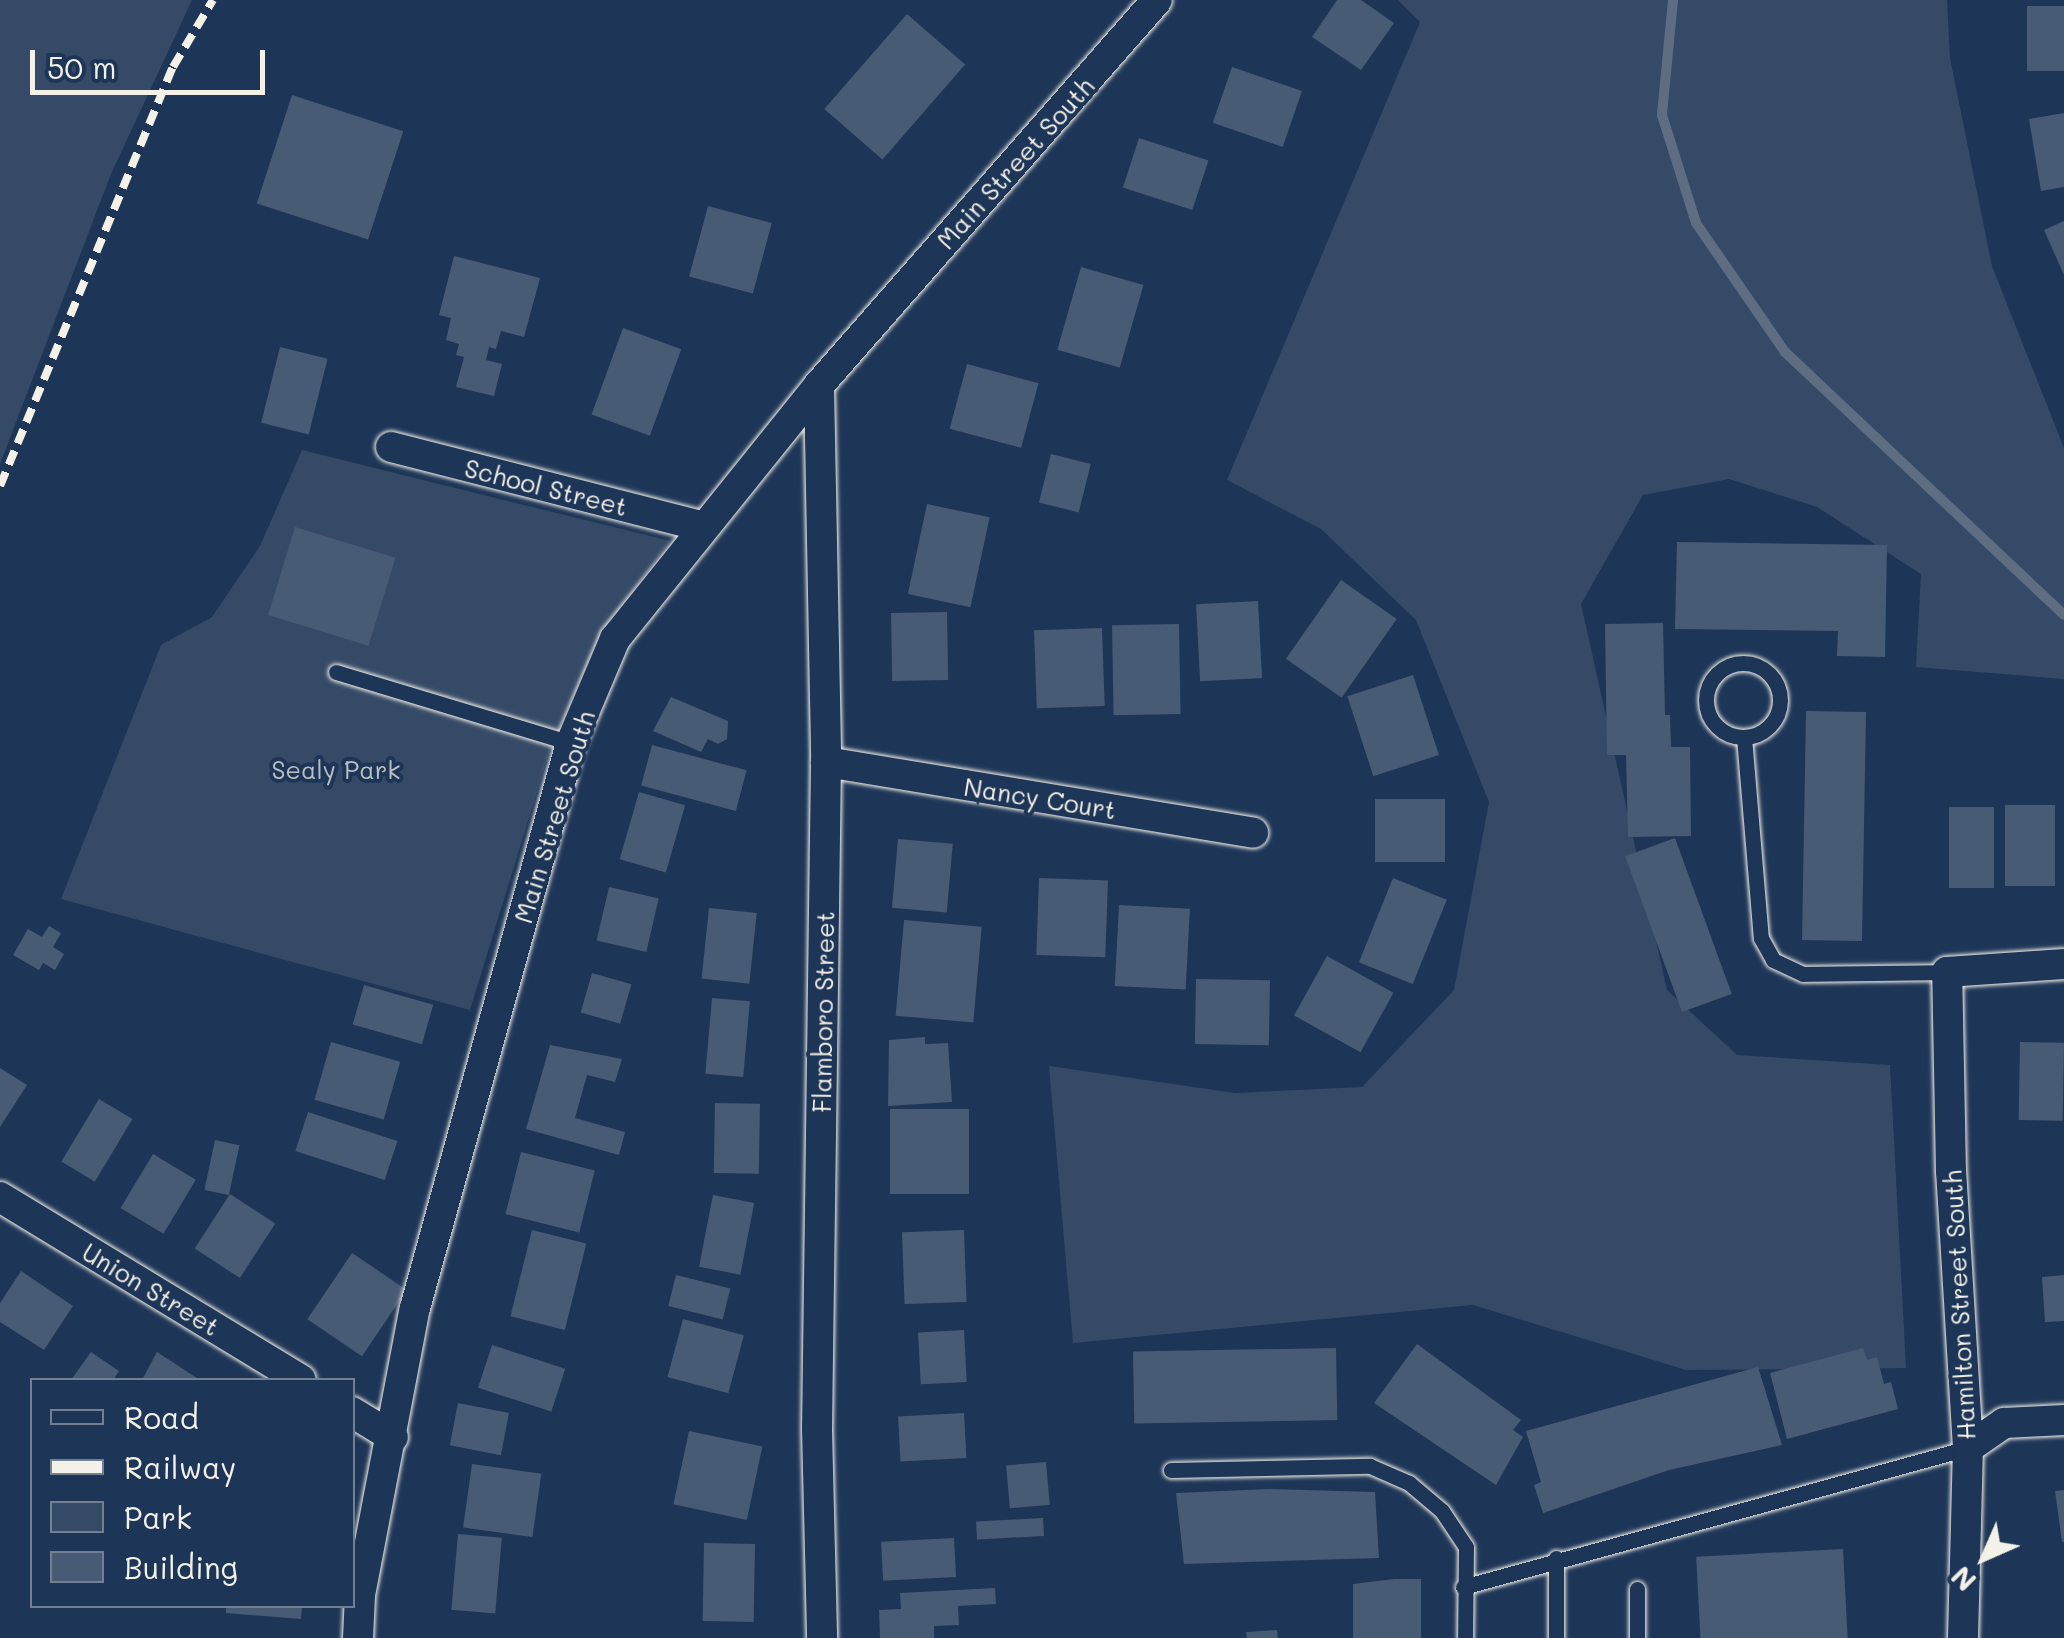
<!DOCTYPE html>
<style>
body{margin:0}
#map{position:relative;width:2064px;height:1638px;overflow:hidden;background:#1d3557;font-family:Mali,sans-serif}
div>[style]{position:absolute}
.green>*{inset:0;background:#354a67}
.stream>*{height:10px;margin:-5px;padding:0 5px;transform-origin:5px;border-radius:5px;background:#5e6d82}
.building>*{inset:0;background:#485b74;transform-origin:0 0}
.roads{filter:drop-shadow(0 0 2px #f4f1e8) drop-shadow(0 0 2px #f4f1e8)}
.service>*{height:15px;margin:-7.5px;padding:0 7.5px;transform-origin:7.5px;border-radius:7.5px;background:#1d3557}
.service>.ring{margin:-7.5px;padding:0;box-sizing:content-box;background:none;border:15px solid #1d3557;border-radius:50%}
.minor>*{height:30px;margin:-15px;padding:0 15px;transform-origin:15px;border-radius:15px;background:#1d3557}
.rail>*{height:8px;margin-top:-4px;transform-origin:0;background:repeating-linear-gradient(90deg,#f4f1e8 0 15px,transparent 0 23px)}
span{translate:-50% -50%;white-space:nowrap;text-align:center;line-height:1.15;-webkit-text-stroke:8px #1d3557;paint-order:stroke}
.street-label{font-size:25px;color:#f4f1e8}
.park-label{font-size:25px;color:#bbbfc1}
.legend{position:absolute;left:30px;top:1378px;width:325px;height:230px;box-sizing:border-box;background:#1d3557;border:2px solid #738091;margin:0;padding:12px 18px;list-style:none;font-size:30px;color:#f4f1e8}
.legend li{display:flex;align-items:center;gap:20px;height:50px}
.legend b{width:50px;border:2px solid #738091}
.north{position:absolute;left:1934px;top:1508px;width:100px;height:100px;-webkit-text-stroke:8px #1d3557;paint-order:stroke;rotate:225deg;font-size:28px;font-weight:700;line-height:40px;text-align:center;color:#f4f1e8}
.north::after{content:'';display:block;margin:auto;width:35px;height:45px;background:#f4f1e8;clip-path:polygon(50% 0,100% 100%,50% 72%,0 100%)}
.scale{position:absolute;left:30px;top:50px;width:235px;height:45px;box-sizing:border-box;border:5px solid #f4f1e8;border-top:0;padding-left:12px;font-size:30px;line-height:35px;white-space:nowrap;color:#f4f1e8;-webkit-text-stroke:8px #1d3557;paint-order:stroke}
</style>
<div id="map">
<div class="green">
<i style="clip-path:polygon(0 0,192px 0,111px 174px,0 464px)"></i>
<i style="clip-path:polygon(1398px 0,1947px 0,1950px 58px,1992px 266px,2064px 448px,2064px 679px,1916px 667px,1921px 574px,1817px 507px,1729px 479px,1643px 495px,1581px 604px,1667px 990px,1737px 1055px,1890px 1065px,1906px 1368px,1686px 1370px,1473px 1305px,1073px 1343px,1049px 1066px,1235px 1093px,1362px 1087px,1454px 990px,1489px 802px,1416px 620px,1321px 529px,1227px 480px,1420px 22px)"></i>
<i style="clip-path:polygon(302px 450px,670px 541px,601px 633px,550px 749px,470px 1010px,61px 899px,161px 645px,212px 617px,260px 546px)"></i>
</div>
<div class="stream">
<i style="left:1673px;top:0;width:116px;rotate:95.5deg"></i>
<i style="left:1662px;top:115px;width:113px;rotate:72.5deg"></i>
<i style="left:1696px;top:223px;width:157px;rotate:55.4deg"></i>
<i style="left:1785px;top:352px;width:383px;rotate:43.3deg"></i>
</div>
<div class="building">
<i style="clip-path:polygon(1337px 0,1361px 0,1394px 23px,1361px 70px,1312px 37px)"></i>
<i style="left:2027px;top:6px;width:37px;height:65px"></i>
<i style="left:907px;top:14px;width:77px;height:126px;rotate:41deg"></i>
<i style="left:1232px;top:67px;width:74px;height:59px;rotate:19deg"></i>
<i style="left:292px;top:95px;width:117px;height:114px;rotate:18deg"></i>
<i style="clip-path:polygon(2064px 113px,2064px 187px,2041px 191px,2029px 119px)"></i>
<i style="left:1139px;top:138px;width:73px;height:52px;rotate:18deg"></i>
<i style="left:708px;top:206px;width:66px;height:73px;rotate:15deg"></i>
<i style="clip-path:polygon(2064px 221px,2064px 275px,2044px 230px)"></i>
<i style="clip-path:polygon(454px 256px,540px 278px,524px 337px,501px 331px,496px 349px,489px 347px,486px 360px,502px 364px,494px 396px,456px 387px,464px 357px,456px 355px,459px 344px,446px 340px,451px 318px,439px 315px)"></i>
<i style="left:1081px;top:267px;width:65px;height:86px;rotate:16deg"></i>
<i style="left:623px;top:328px;width:62px;height:92px;rotate:20deg"></i>
<i style="left:280px;top:347px;width:49px;height:78px;rotate:14deg"></i>
<i style="left:967px;top:364px;width:74px;height:67px;rotate:15deg"></i>
<i style="left:1051px;top:454px;width:41px;height:50px;rotate:14deg"></i>
<i style="left:927px;top:504px;width:64px;height:92px;rotate:12deg"></i>
<i style="left:295px;top:527px;width:105px;height:92px;rotate:17deg"></i>
<i style="clip-path:polygon(1677px 542px,1887px 545px,1885px 657px,1837px 656px,1838px 631px,1675px 629px)"></i>
<i style="left:1341px;top:580px;width:68px;height:96px;rotate:35deg"></i>
<i style="left:1258px;top:601px;width:77px;height:62px;rotate:87deg"></i>
<i style="left:947px;top:612px;width:68px;height:56px;rotate:89deg"></i>
<i style="clip-path:polygon(1663px 623px,1665px 715px,1670px 715px,1671px 747px,1690px 747px,1691px 836px,1628px 837px,1626px 755px,1607px 755px,1605px 624px)"></i>
<i style="left:1179px;top:624px;width:90px;height:67px;rotate:89deg"></i>
<i style="left:1102px;top:628px;width:78px;height:68px;rotate:88deg"></i>
<i style="left:1413px;top:675px;width:84px;height:69px;rotate:72deg"></i>
<i style="clip-path:polygon(671px 697px,728px 721px,727px 739px,718px 744px,708px 739px,701px 752px,653px 731px)"></i>
<i style="left:1806px;top:711px;width:60px;height:229px;rotate:1deg"></i>
<i style="left:652px;top:745px;width:98px;height:42px;rotate:15deg"></i>
<i style="left:639px;top:792px;width:48px;height:70px;rotate:16deg"></i>
<i style="left:1375px;top:799px;width:70px;height:63px"></i>
<i style="left:2055px;top:805px;width:81px;height:50px;rotate:90deg"></i>
<i style="left:1949px;top:807px;width:45px;height:81px"></i>
<i style="left:1675px;top:838px;width:166px;height:53px;rotate:70deg"></i>
<i style="left:898px;top:839px;width:55px;height:69px;rotate:5deg"></i>
<i style="left:1039px;top:878px;width:69px;height:77px;rotate:2deg"></i>
<i style="left:1393px;top:878px;width:58px;height:91px;rotate:22deg"></i>
<i style="left:609px;top:887px;width:51px;height:55px;rotate:13deg"></i>
<i style="left:1119px;top:905px;width:71px;height:81px;rotate:3deg"></i>
<i style="left:709px;top:908px;width:48px;height:71px;rotate:6deg"></i>
<i style="left:904px;top:920px;width:78px;height:96px;rotate:5deg"></i>
<i style="clip-path:polygon(49px 926px,61px 933px,53px 947px,64px 954px,55px 970px,43px 963px,39px 970px,13px 955px,28px 929px,42px 937px)"></i>
<i style="left:1327px;top:956px;width:76px;height:68px;rotate:29deg"></i>
<i style="left:592px;top:973px;width:41px;height:41px;rotate:16deg"></i>
<i style="left:1196px;top:979px;width:74px;height:65px;rotate:1deg"></i>
<i style="left:364px;top:985px;width:72px;height:41px;rotate:16deg"></i>
<i style="left:712px;top:998px;width:38px;height:76px;rotate:5deg"></i>
<i style="clip-path:polygon(925px 1037px,925px 1044px,948px 1043px,952px 1102px,888px 1106px,889px 1040px)"></i>
<i style="left:331px;top:1042px;width:72px;height:60px;rotate:16deg"></i>
<i style="left:2020px;top:1042px;width:44px;height:78px;rotate:1deg"></i>
<i style="clip-path:polygon(550px 1045px,622px 1059px,615px 1082px,587px 1075px,575px 1118px,625px 1132px,619px 1155px,526px 1129px)"></i>
<i style="clip-path:polygon(0 1068px,27px 1085px,0 1127px)"></i>
<i style="left:99px;top:1099px;width:39px;height:73px;rotate:31deg"></i>
<i style="left:715px;top:1103px;width:45px;height:70px;rotate:1deg"></i>
<i style="left:969px;top:1109px;width:85px;height:79px;rotate:90deg"></i>
<i style="left:308px;top:1112px;width:94px;height:41px;rotate:18deg"></i>
<i style="left:215px;top:1140px;width:25px;height:51px;rotate:12deg"></i>
<i style="left:521px;top:1152px;width:76px;height:64px;rotate:14deg"></i>
<i style="left:153px;top:1154px;width:50px;height:63px;rotate:31deg"></i>
<i style="left:230px;top:1194px;width:54px;height:65px;rotate:33deg"></i>
<i style="left:713px;top:1195px;width:42px;height:73px;rotate:11deg"></i>
<i style="left:532px;top:1230px;width:56px;height:89px;rotate:14deg"></i>
<i style="left:964px;top:1230px;width:72px;height:62px;rotate:88deg"></i>
<i style="left:352px;top:1253px;width:66px;height:80px;rotate:34deg"></i>
<i style="clip-path:polygon(21px 1271px,73px 1306px,44px 1350px,0 1322px,0 1303px)"></i>
<i style="left:676px;top:1275px;width:56px;height:32px;rotate:14deg"></i>
<i style="clip-path:polygon(2064px 1275px,2064px 1321px,2045px 1322px,2042px 1277px)"></i>
<i style="left:683px;top:1319px;width:63px;height:60px;rotate:15deg"></i>
<i style="left:964px;top:1330px;width:52px;height:46px;rotate:87deg"></i>
<i style="clip-path:polygon(1417px 1344px,1521px 1420px,1513px 1430px,1523px 1437px,1496px 1485px,1374px 1403px)"></i>
<i style="left:492px;top:1345px;width:77px;height:45px;rotate:18deg"></i>
<i style="left:1336px;top:1348px;width:72px;height:203px;rotate:89deg"></i>
<i style="clip-path:polygon(1863px 1348px,1867px 1360px,1877px 1357px,1884px 1384px,1891px 1382px,1898px 1409px,1787px 1439px,1770px 1373px)"></i>
<i style="clip-path:polygon(91px 1352px,119px 1371px,113px 1380px,71px 1380px)"></i>
<i style="clip-path:polygon(157px 1352px,200px 1380px,142px 1380px)"></i>
<i style="clip-path:polygon(1758px 1367px,1782px 1445px,1669px 1470px,1543px 1513px,1534px 1485px,1541px 1482px,1526px 1431px)"></i>
<i style="left:458px;top:1403px;width:52px;height:43px;rotate:11deg"></i>
<i style="left:964px;top:1413px;width:45px;height:66px;rotate:87deg"></i>
<i style="left:689px;top:1431px;width:75px;height:75px;rotate:12deg"></i>
<i style="left:1046px;top:1462px;width:43px;height:40px;rotate:85deg"></i>
<i style="left:472px;top:1464px;width:70px;height:64px;rotate:8deg"></i>
<i style="clip-path:polygon(1268px 1489px,1375px 1492px,1379px 1558px,1184px 1564px,1176px 1493px)"></i>
<i style="clip-path:polygon(2064px 1490px,2064px 1542px,2062px 1542px,2055px 1491px)"></i>
<i style="left:1043px;top:1518px;width:18px;height:67px;rotate:87deg"></i>
<i style="left:458px;top:1534px;width:44px;height:76px;rotate:5deg"></i>
<i style="left:954px;top:1538px;width:39px;height:73px;rotate:87deg"></i>
<i style="left:704px;top:1543px;width:51px;height:78px;rotate:1deg"></i>
<i style="left:1843px;top:1549px;width:89px;height:147px;rotate:87deg"></i>
<i style="clip-path:polygon(1394px 1579px,1421px 1579px,1421px 1638px,1353px 1638px,1353px 1584px)"></i>
<i style="clip-path:polygon(995px 1588px,996px 1604px,958px 1606px,959px 1625px,934px 1626px,934px 1638px,880px 1638px,879px 1610px,901px 1609px,900px 1593px)"></i>
<i style="clip-path:polygon(226px 1606px,302px 1606px,301px 1619px,226px 1613px)"></i>
<i style="clip-path:polygon(1277px 1630px,1278px 1638px,1247px 1638px,1246px 1632px)"></i>
</div>
<div class="roads">
<div class="service">
<i class="ring" style="left:1706px;top:663px;width:59px;height:59px"></i>
<i style="left:336px;top:672px;width:245px;rotate:16.8deg"></i>
<i style="left:1744px;top:737px;width:202px;rotate:85.2deg"></i>
<i style="left:1761px;top:938px;width:25px;rotate:61deg"></i>
<i style="left:1773px;top:960px;width:33px;rotate:25deg"></i>
<i style="left:1803px;top:974px;width:144px;rotate:-0.8deg"></i>
<i style="left:1171px;top:1470px;width:199px;rotate:-1.2deg"></i>
<i style="left:1370px;top:1466px;width:43px;rotate:23.6deg"></i>
<i style="left:1409px;top:1483px;width:43px;rotate:40.3deg"></i>
<i style="left:1442px;top:1511px;width:43px;rotate:56.3deg"></i>
<i style="left:1466px;top:1547px;width:91px;rotate:90.6deg"></i>
<i style="left:1463px;top:1587px;width:524px;rotate:-15.39deg"></i>
<i style="left:1637px;top:1589px;width:49px;rotate:90deg"></i>
<i style="left:1556px;top:1638px;width:80px;rotate:-90deg"></i>
</div>
<div class="minor">
<i style="left:819px;top:385px;width:377px;rotate:88.9deg"></i>
<i style="left:826px;top:762px;width:667px;rotate:90.77deg"></i>
<i style="left:817px;top:1429px;width:209px;rotate:88.6deg"></i>
<i style="left:391px;top:447px;width:320px;rotate:14.3deg"></i>
<i style="left:826px;top:762px;width:433px;rotate:9.4deg"></i>
<i style="left:0;top:1197px;width:352px;rotate:31.3deg"></i>
<i style="left:352px;top:1412px;width:48px;rotate:31.4deg"></i>
<i style="left:1968px;top:1448px;width:44px;rotate:-34.8deg"></i>
<i style="left:2004px;top:1423px;width:60px;rotate:-2.9deg"></i>
<i style="left:358px;top:1638px;width:43px;rotate:-87.3deg"></i>
<i style="left:360px;top:1595px;width:292px;rotate:-79.2deg"></i>
<i style="left:415px;top:1308px;width:586px;rotate:-74.56deg"></i>
<i style="left:571px;top:743px;width:113px;rotate:-67.1deg"></i>
<i style="left:615px;top:639px;width:326px;rotate:-51.2deg"></i>
<i style="left:819px;top:385px;width:512px;rotate:-48.72deg"></i>
<i style="left:1963px;top:1638px;width:190px;rotate:-88.5deg"></i>
<i style="left:1968px;top:1448px;width:277px;rotate:-93.5deg"></i>
<i style="left:1951px;top:1172px;width:200px;rotate:-91.1deg"></i>
<i style="left:1947px;top:972px;width:117px;rotate:-3.9deg"></i>
</div>
</div>
<div class="rail">
<i style="left:0;top:486px;width:453px;rotate:-67.6deg"></i>
<i style="left:173px;top:67px;width:78px;rotate:-59.2deg"></i>
</div>
<div class="street-label">
<span style="left:1015px;top:163px;rotate:-48deg">Main Street South</span>
<span style="left:546px;top:487px;rotate:14deg">School Street</span>
<span style="left:1040px;top:798px;rotate:9deg">Nancy Court</span>
<span style="left:554px;top:817px;rotate:-73deg">Main Street South</span>
<span style="left:823px;top:1012px;rotate:-89deg">Flamboro Street</span>
<span style="left:151px;top:1289px;rotate:31deg">Union Street</span>
<span style="left:1959px;top:1305px;rotate:-93deg">Hamilton Street South</span>
</div>
<div class="park-label">
<span style="left:336px;top:769px">Sealy Park</span>
</div>
<ul class="legend">
<li><b style="height:12px;background:#1d3557"></b>Road</li>
<li><b style="height:12px;background:#f4f1e8"></b>Railway</li>
<li><b style="height:28px;background:#354a67"></b>Park</li>
<li><b style="height:28px;background:#485b74"></b>Building</li>
</ul>
<div class="north">N</div>
<div class="scale">50 m</div>
</div>
